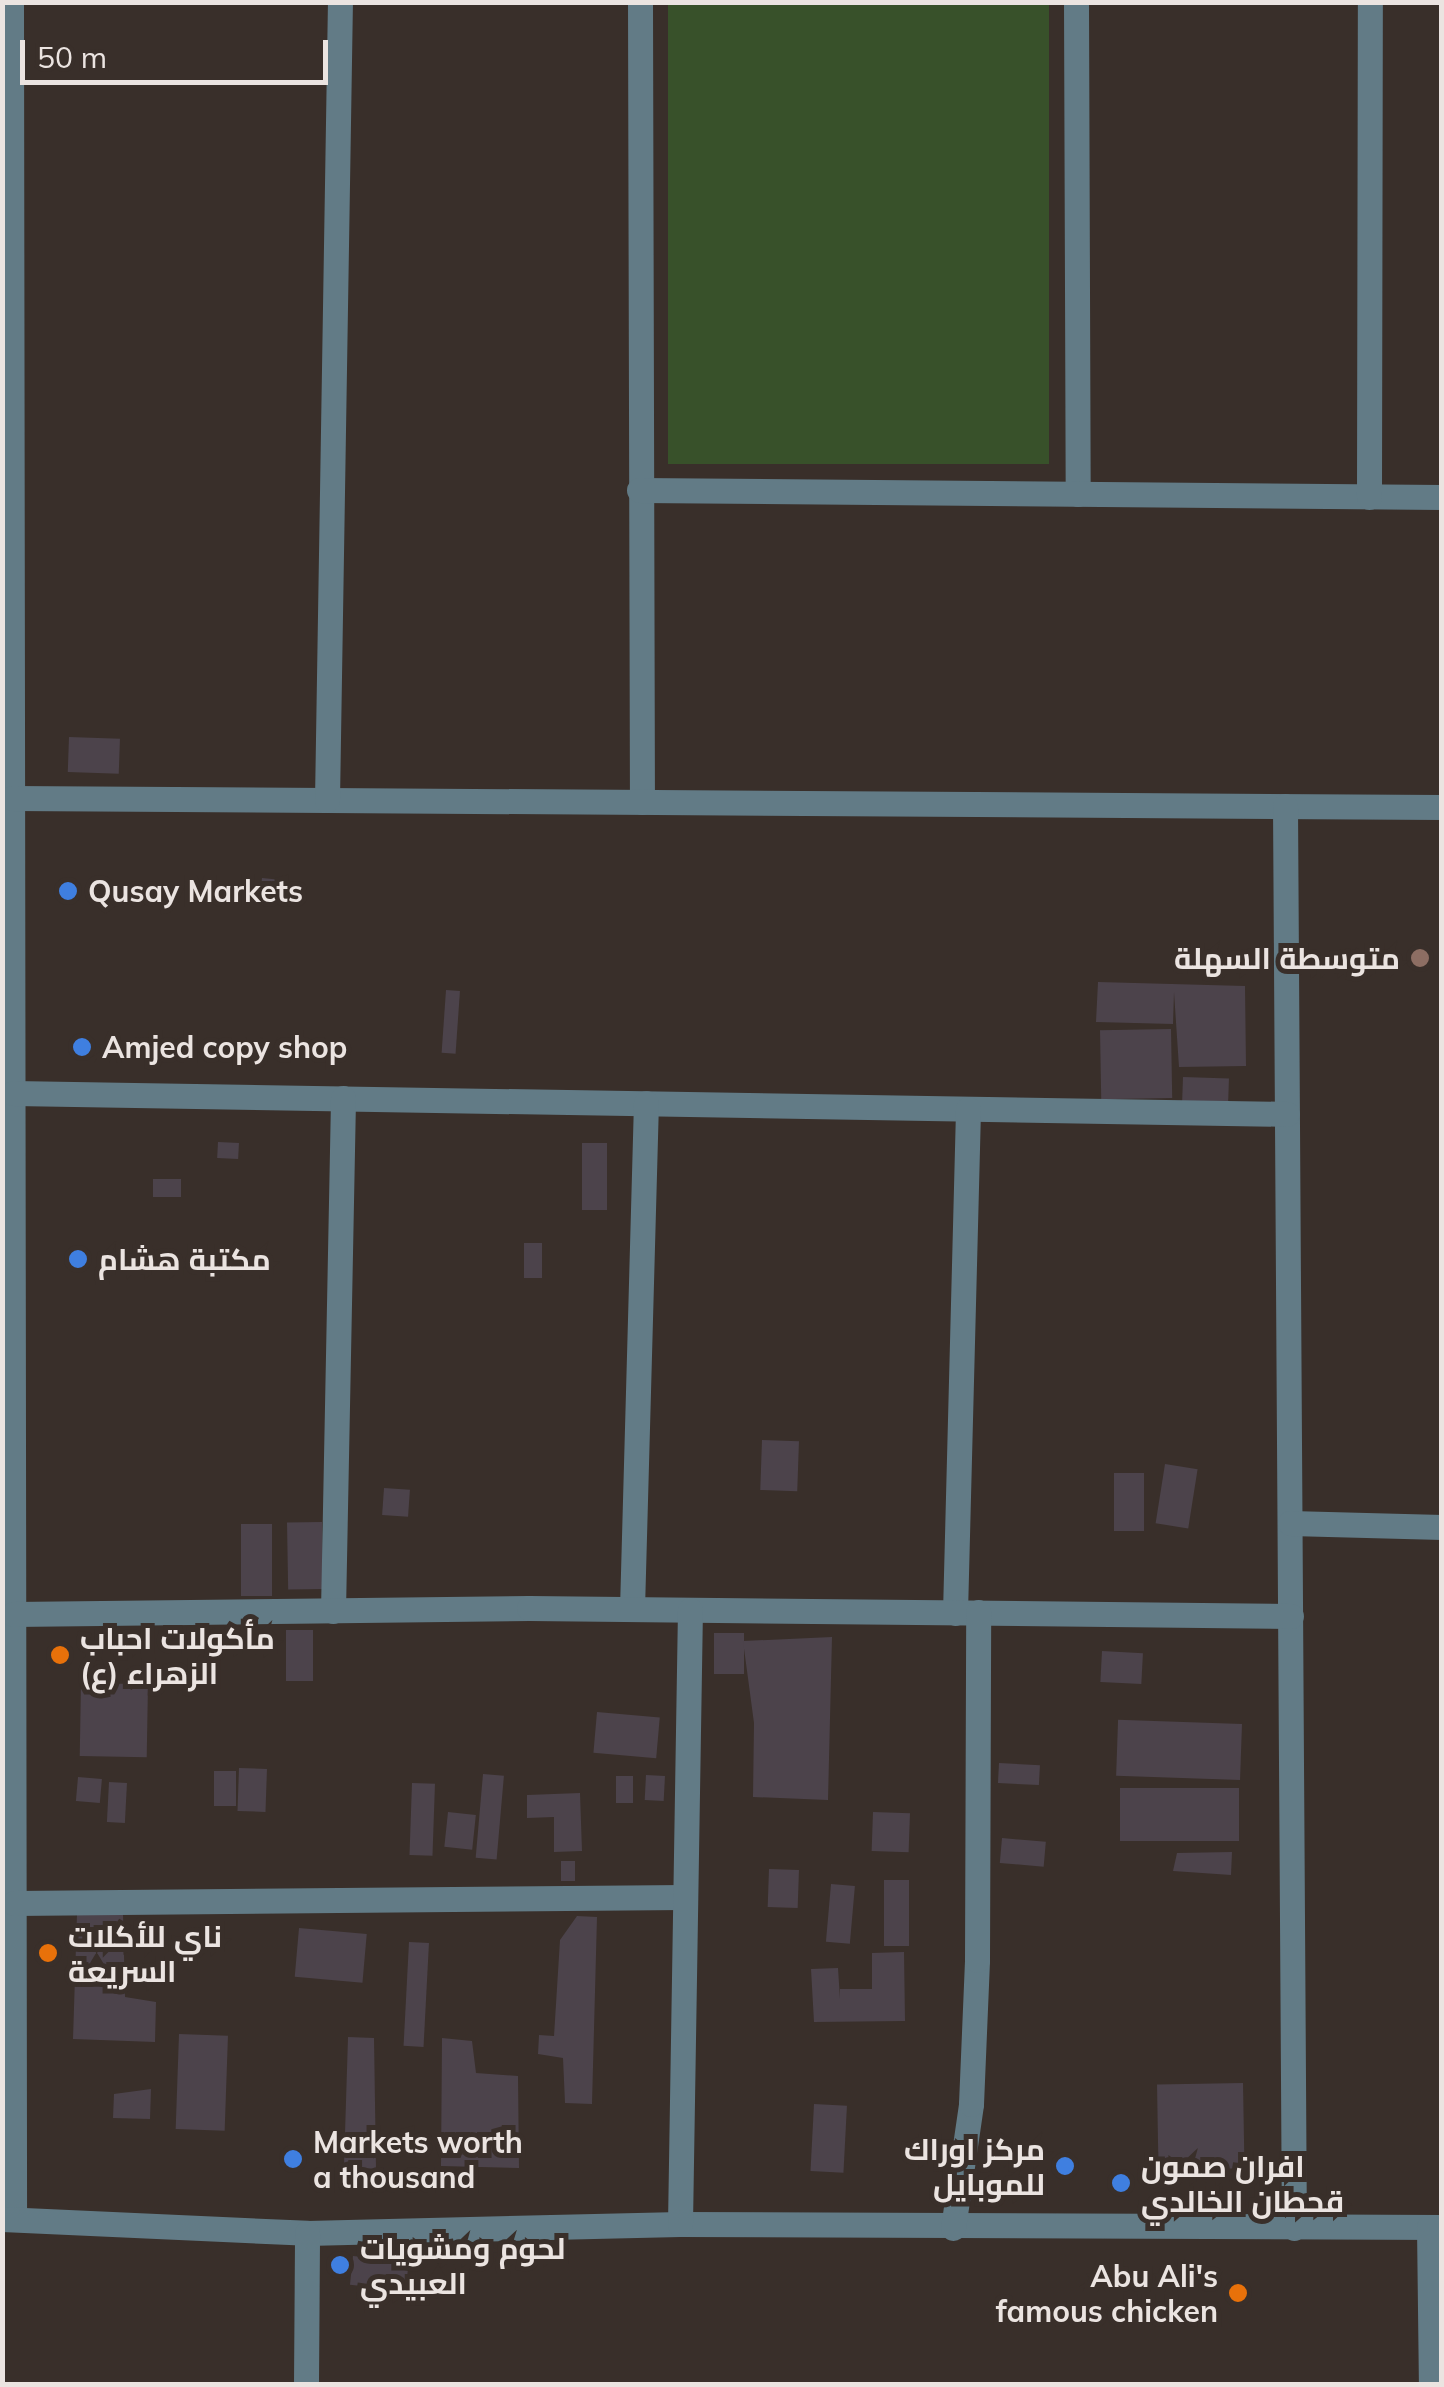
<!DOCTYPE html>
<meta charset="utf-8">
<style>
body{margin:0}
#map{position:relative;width:1444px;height:2387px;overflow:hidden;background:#392f2a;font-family:Mulish,Cairo,sans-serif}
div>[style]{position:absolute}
.green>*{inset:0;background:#38512a;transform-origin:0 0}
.building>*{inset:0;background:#4c434b;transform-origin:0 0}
.minor>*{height:25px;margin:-12.5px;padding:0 12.5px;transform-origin:12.5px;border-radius:12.5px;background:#627b86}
.dots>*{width:28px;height:28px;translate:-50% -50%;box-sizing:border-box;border:5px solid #392f2a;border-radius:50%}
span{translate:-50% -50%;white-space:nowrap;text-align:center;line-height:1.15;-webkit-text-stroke:10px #392f2a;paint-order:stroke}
.poi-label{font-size:30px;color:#ebe4e1;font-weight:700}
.left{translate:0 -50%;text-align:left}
.right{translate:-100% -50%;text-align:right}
.frame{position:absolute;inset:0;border:5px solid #ebe4e1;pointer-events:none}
.scale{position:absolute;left:20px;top:40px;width:308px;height:45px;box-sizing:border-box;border:5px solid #ebe4e1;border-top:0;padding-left:12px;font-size:30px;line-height:35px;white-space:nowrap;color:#ebe4e1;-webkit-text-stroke:8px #392f2a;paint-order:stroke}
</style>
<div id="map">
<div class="green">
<i style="left:668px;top:3px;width:381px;height:461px"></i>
</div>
<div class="building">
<i style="left:69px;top:737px;width:51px;height:35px;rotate:2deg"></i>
<i style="left:262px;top:878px;width:20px;height:16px;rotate:6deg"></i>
<i style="clip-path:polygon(1098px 982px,1245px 986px,1246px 1066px,1179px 1067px,1174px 992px,1173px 1024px,1096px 1022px)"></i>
<i style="left:446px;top:990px;width:14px;height:63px;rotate:4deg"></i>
<i style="left:1171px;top:1029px;width:69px;height:71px;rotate:89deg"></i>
<i style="left:1183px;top:1077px;width:46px;height:25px;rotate:2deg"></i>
<i style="left:218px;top:1142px;width:21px;height:16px;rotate:3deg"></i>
<i style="left:582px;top:1143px;width:25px;height:67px"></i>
<i style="left:153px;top:1179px;width:28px;height:18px"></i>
<i style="left:524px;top:1243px;width:18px;height:35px"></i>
<i style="left:762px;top:1440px;width:37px;height:50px;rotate:2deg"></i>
<i style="left:1165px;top:1464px;width:33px;height:60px;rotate:9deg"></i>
<i style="left:1144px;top:1473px;width:58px;height:30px;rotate:90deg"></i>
<i style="left:384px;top:1488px;width:26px;height:27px;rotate:4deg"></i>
<i style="left:322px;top:1522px;width:67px;height:35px;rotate:89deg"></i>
<i style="left:241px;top:1524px;width:31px;height:72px"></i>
<i style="left:286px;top:1630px;width:27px;height:51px"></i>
<i style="left:714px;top:1633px;width:30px;height:41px"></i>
<i style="clip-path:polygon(832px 1637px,828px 1800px,753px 1797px,754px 1723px,743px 1641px)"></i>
<i style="left:1102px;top:1651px;width:41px;height:31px;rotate:3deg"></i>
<i style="left:81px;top:1683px;width:67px;height:73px;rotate:1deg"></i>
<i style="left:597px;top:1712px;width:63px;height:41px;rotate:5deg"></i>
<i style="left:1242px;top:1724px;width:56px;height:124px;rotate:92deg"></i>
<i style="left:999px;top:1763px;width:41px;height:20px;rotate:3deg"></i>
<i style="left:239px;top:1768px;width:28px;height:43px;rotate:2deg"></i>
<i style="left:214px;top:1771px;width:22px;height:35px"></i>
<i style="left:483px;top:1774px;width:21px;height:84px;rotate:5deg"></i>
<i style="left:646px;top:1775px;width:19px;height:25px;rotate:3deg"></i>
<i style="left:633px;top:1776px;width:27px;height:17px;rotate:90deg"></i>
<i style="left:78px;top:1777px;width:24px;height:24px;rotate:5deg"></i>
<i style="left:109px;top:1782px;width:18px;height:40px;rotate:3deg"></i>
<i style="left:412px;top:1783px;width:23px;height:72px;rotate:2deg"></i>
<i style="left:1239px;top:1788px;width:53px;height:119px;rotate:90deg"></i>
<i style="clip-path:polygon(580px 1793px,582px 1851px,554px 1852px,554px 1817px,527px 1818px,527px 1795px)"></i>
<i style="left:448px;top:1812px;width:28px;height:35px;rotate:6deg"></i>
<i style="left:873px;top:1812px;width:37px;height:39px;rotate:2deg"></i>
<i style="left:1002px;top:1838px;width:44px;height:25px;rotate:5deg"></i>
<i style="clip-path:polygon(1232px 1852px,1231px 1875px,1173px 1871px,1177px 1853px)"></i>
<i style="left:561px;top:1861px;width:14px;height:20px"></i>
<i style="left:769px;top:1869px;width:30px;height:38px;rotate:2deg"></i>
<i style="left:884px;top:1880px;width:25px;height:66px"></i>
<i style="left:831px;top:1884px;width:24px;height:58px;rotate:5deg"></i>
<i style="clip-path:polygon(123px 1913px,125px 1997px,156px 2002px,155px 2042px,73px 2039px,77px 1914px)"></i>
<i style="clip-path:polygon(577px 1916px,597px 1917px,592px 2104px,565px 2103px,563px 2058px,538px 2054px,539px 2035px,554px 2036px,560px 1940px)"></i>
<i style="left:299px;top:1928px;width:68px;height:49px;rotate:5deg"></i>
<i style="left:409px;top:1942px;width:20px;height:104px;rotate:3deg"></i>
<i style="clip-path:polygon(904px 1952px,905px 2021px,814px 2022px,811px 1969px,838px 1968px,840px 1999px,840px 1989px,872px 1989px,872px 1953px)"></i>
<i style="left:179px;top:2034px;width:49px;height:95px;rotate:2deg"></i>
<i style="clip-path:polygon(348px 2037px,374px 2038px,376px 2169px,344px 2166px)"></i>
<i style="clip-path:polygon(442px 2038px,472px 2041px,476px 2073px,518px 2076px,519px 2168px,441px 2166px)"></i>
<i style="left:1243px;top:2083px;width:91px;height:86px;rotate:89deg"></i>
<i style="clip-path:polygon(151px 2089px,150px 2119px,113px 2118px,114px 2094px)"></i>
<i style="left:814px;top:2104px;width:33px;height:67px;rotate:3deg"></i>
<i style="left:353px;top:2256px;width:56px;height:29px;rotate:6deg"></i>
</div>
<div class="minor">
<i style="left:11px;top:2px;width:2217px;rotate:89.92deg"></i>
<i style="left:640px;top:2px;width:800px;rotate:89.86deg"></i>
<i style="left:1076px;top:2px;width:492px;rotate:89.8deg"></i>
<i style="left:639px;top:490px;width:803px;rotate:0.5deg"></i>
<i style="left:1369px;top:497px;width:495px;rotate:-89.9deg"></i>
<i style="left:12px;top:798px;width:1430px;rotate:0.36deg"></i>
<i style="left:327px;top:800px;width:798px;rotate:-89.07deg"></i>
<i style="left:1285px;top:806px;width:1422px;rotate:89.64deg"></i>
<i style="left:13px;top:1093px;width:1274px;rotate:0.94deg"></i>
<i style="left:1290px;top:1523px;width:152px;rotate:1.5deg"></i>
<i style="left:632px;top:1609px;width:506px;rotate:-88.42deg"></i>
<i style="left:333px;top:1611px;width:513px;rotate:-88.88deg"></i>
<i style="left:955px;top:1613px;width:504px;rotate:-88.52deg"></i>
<i style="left:13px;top:1614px;width:516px;rotate:-0.67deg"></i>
<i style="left:529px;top:1608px;width:762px;rotate:0.6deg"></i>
<i style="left:14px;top:1903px;width:671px;rotate:-0.51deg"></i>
<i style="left:2px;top:2219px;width:305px;rotate:2.6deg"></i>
<i style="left:307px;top:2233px;width:373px;rotate:-1.4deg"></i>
<i style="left:680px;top:2224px;width:762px;rotate:0.23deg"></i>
<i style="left:680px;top:2224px;width:614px;rotate:-89.07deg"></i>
<i style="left:1429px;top:2227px;width:157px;rotate:89.3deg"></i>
<i style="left:953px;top:2228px;width:125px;rotate:-81.7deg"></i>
<i style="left:971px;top:2104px;width:144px;rotate:-87.6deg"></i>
<i style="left:977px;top:1960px;width:348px;rotate:-89.8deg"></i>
<i style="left:306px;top:2384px;width:151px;rotate:-89.6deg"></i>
</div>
<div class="dots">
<i style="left:68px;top:891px;background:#3f7fe0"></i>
<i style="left:1420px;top:958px;background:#8d6e63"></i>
<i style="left:82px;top:1047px;background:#3f7fe0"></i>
<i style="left:78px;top:1259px;background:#3f7fe0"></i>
<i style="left:60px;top:1655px;background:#e8710a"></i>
<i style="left:48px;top:1953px;background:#e8710a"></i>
<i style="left:293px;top:2159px;background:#3f7fe0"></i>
<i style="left:1065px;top:2166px;background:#3f7fe0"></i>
<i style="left:1121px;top:2183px;background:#3f7fe0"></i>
<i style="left:340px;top:2265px;background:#3f7fe0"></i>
<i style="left:1238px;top:2293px;background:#e8710a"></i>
</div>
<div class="poi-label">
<span class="left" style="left:88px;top:891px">Qusay Markets</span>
<span class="right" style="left:1400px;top:958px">متوسطة السهلة</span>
<span class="left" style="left:102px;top:1047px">Amjed copy shop</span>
<span class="left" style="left:98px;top:1259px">مكتبة هشام</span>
<span class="left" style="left:80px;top:1655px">مأكولات احباب<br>الزهراء (ع)</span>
<span class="left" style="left:68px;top:1953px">ناي للأكلات<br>السريعة</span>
<span class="left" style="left:313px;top:2159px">Markets worth<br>a thousand</span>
<span class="right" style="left:1045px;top:2166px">مركز اوراك<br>للموبايل</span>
<span class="left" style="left:1141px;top:2183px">افران صمون<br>قحطان الخالدي</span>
<span class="left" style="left:360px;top:2265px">لحوم ومشويات<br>العبيدي</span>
<span class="right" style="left:1218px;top:2293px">Abu Ali's<br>famous chicken</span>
</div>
<div class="frame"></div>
<div class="scale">50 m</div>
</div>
